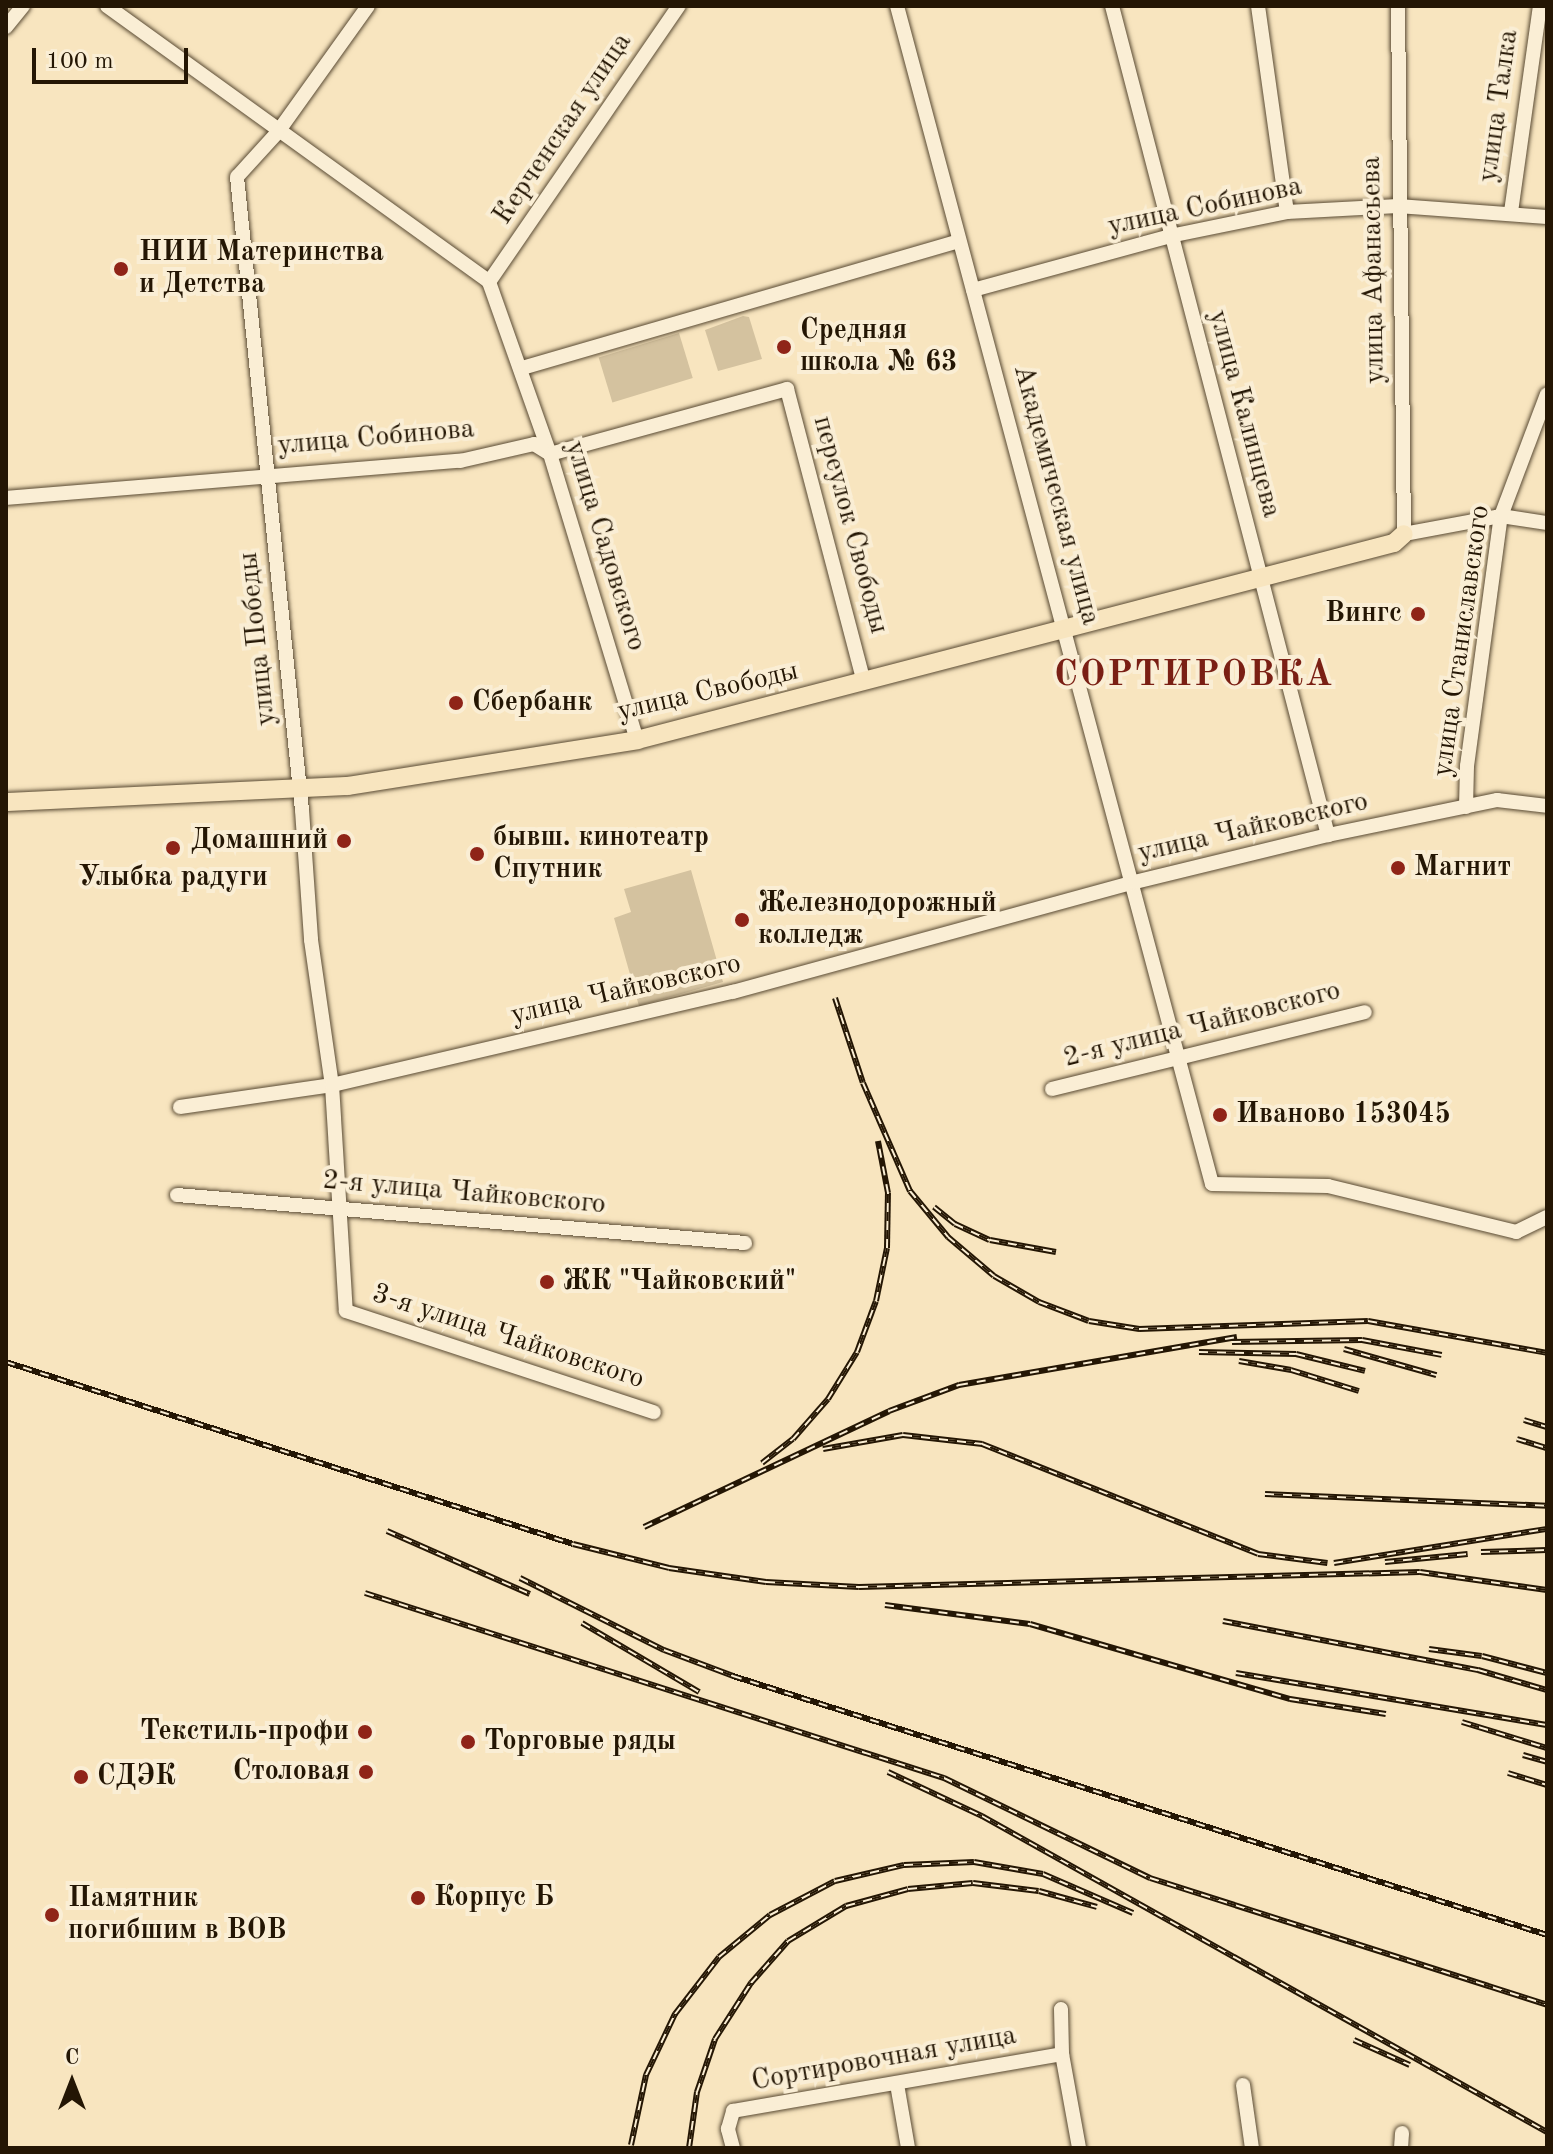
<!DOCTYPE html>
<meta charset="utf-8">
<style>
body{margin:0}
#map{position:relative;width:1553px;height:2154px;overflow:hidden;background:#f8e5bf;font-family:"Old Standard TT",serif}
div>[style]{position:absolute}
.green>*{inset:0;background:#d4c29f;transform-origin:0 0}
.roads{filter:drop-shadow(0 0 2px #594a33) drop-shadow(0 0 2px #594a33)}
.minor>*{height:14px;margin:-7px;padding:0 7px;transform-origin:7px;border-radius:7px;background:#faeed5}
.major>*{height:18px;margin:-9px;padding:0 9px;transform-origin:9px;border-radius:9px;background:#f8e5bf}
.rail>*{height:6px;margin-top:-3px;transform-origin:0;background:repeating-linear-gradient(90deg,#faeed5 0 9px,#241604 0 18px);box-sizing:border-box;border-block:2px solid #241604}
.dots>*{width:22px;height:22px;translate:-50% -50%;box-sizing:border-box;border:4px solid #faeed5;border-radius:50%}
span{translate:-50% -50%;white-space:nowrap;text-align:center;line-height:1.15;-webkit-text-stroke:8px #faeed5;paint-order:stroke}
.street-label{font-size:28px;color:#241604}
.poi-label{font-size:28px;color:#241604;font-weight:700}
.left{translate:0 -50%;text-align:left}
.right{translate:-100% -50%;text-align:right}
.district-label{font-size:36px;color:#7a1f14;font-weight:700;letter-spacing:2px}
.frame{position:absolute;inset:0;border:8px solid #241604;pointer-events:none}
.north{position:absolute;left:32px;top:2042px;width:80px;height:80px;-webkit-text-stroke:6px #faeed5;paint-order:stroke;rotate:0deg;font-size:22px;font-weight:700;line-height:32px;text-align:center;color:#241604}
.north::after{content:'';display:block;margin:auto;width:28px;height:36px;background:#241604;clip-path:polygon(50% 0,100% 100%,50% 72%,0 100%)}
.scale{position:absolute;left:32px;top:48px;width:156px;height:36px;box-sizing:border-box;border:4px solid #241604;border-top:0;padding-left:10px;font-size:24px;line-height:28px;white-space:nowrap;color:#241604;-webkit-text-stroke:6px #faeed5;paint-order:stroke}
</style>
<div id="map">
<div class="green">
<i style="clip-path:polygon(743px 316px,749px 317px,762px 359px,718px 371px,705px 330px)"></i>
<i style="left:679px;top:333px;width:47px;height:84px;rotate:73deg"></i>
<i style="clip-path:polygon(691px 870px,723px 982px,639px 1006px,614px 918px,631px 912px,624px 889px)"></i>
</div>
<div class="roads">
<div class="minor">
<i style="left:107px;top:6px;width:471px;rotate:35.8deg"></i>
<i style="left:489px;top:282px;width:182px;rotate:70.5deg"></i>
<i style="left:550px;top:454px;width:299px;rotate:73.1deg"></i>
<i style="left:368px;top:6px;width:156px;rotate:125.6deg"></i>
<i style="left:277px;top:133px;width:59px;rotate:132.3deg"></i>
<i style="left:237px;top:177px;width:636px;rotate:84.14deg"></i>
<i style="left:302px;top:810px;width:130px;rotate:86deg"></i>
<i style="left:311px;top:940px;width:147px;rotate:81.8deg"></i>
<i style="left:332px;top:1085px;width:226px;rotate:86.5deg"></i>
<i style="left:346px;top:1311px;width:324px;rotate:18.2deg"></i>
<i style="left:897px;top:6px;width:1219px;rotate:75.03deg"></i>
<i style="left:1212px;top:1184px;width:116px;rotate:1deg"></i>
<i style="left:1328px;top:1186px;width:194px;rotate:13.7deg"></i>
<i style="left:1516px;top:1232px;width:34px;rotate:-26deg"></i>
<i style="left:1112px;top:6px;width:857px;rotate:75.4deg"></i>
<i style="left:1258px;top:6px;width:208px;rotate:82deg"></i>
<i style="left:1398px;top:6px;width:528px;rotate:89.35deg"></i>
<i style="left:1404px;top:534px;width:99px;rotate:-10.5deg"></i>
<i style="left:1501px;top:516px;width:47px;rotate:8.7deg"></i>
<i style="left:6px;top:27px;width:27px;rotate:-51deg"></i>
<i style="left:1511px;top:212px;width:208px;rotate:-82deg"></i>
<i style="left:489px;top:282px;width:335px;rotate:-55.5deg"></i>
<i style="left:973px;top:290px;width:204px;rotate:-15.3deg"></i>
<i style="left:1170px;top:236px;width:119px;rotate:-11.6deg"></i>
<i style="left:1287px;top:212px;width:111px;rotate:-3.1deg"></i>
<i style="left:1398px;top:206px;width:149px;rotate:4.2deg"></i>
<i style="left:522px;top:368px;width:455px;rotate:-16.2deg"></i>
<i style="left:6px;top:498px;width:456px;rotate:-4.7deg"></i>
<i style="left:460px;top:461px;width:76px;rotate:-12.9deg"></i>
<i style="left:534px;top:444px;width:19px;rotate:32deg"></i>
<i style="left:550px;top:454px;width:246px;rotate:-15.3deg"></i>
<i style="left:787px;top:389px;width:295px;rotate:75.3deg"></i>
<i style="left:1466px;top:807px;width:41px;rotate:-88.6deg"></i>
<i style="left:1467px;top:766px;width:252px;rotate:-82.3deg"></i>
<i style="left:1501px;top:516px;width:130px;rotate:-69.3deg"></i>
<i style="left:1052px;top:1089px;width:322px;rotate:-13.8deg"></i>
<i style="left:180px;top:1107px;width:154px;rotate:-8.2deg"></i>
<i style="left:332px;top:1085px;width:412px;rotate:-13.1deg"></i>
<i style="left:733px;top:992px;width:417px;rotate:-15.3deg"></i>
<i style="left:1135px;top:882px;width:199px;rotate:-13.7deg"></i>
<i style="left:1328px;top:835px;width:173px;rotate:-11.7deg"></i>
<i style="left:1497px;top:800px;width:50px;rotate:6.8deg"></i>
<i style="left:177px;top:1195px;width:570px;rotate:4.83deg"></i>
<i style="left:1061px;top:2009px;width:45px;rotate:88.7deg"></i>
<i style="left:1062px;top:2054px;width:96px;rotate:79.7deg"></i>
<i style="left:897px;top:2084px;width:65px;rotate:80.2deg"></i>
<i style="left:1243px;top:2085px;width:64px;rotate:81.9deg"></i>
<i style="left:733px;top:2148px;width:20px;rotate:-105deg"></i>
<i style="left:728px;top:2129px;width:19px;rotate:-74deg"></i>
<i style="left:733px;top:2111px;width:334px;rotate:-9.8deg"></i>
<i style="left:1401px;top:2148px;width:15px;rotate:-86deg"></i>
</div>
<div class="major">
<i style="left:6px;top:802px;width:342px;rotate:-2.7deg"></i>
<i style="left:348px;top:786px;width:293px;rotate:-9deg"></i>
<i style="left:637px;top:740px;width:782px;rotate:-14.59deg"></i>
<i style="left:1394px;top:543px;width:13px;rotate:-42deg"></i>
</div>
</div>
<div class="rail">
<i style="left:835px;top:998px;width:89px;rotate:71.8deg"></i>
<i style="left:863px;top:1083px;width:118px;rotate:66.5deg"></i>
<i style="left:910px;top:1191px;width:60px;rotate:50.4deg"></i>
<i style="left:948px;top:1237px;width:60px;rotate:40.3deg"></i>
<i style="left:994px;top:1276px;width:52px;rotate:30deg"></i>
<i style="left:1039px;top:1302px;width:53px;rotate:20.8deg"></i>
<i style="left:1089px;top:1321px;width:51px;rotate:9.1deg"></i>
<i style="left:1139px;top:1329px;width:229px;rotate:-2deg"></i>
<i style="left:1368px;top:1321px;width:182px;rotate:10.1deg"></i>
<i style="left:934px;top:1207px;width:27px;rotate:39deg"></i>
<i style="left:955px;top:1224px;width:38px;rotate:25deg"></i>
<i style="left:990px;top:1240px;width:67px;rotate:10.3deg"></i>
<i style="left:1232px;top:1342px;width:130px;rotate:-0.9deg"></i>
<i style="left:1362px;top:1340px;width:81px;rotate:10.6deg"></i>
<i style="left:1344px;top:1349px;width:96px;rotate:15.8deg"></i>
<i style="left:1199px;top:1352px;width:97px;rotate:1.2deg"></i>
<i style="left:1296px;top:1354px;width:71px;rotate:13.8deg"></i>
<i style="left:1239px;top:1361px;width:53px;rotate:9.8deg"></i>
<i style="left:1291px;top:1370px;width:71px;rotate:17.2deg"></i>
<i style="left:6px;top:1362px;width:595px;rotate:17.8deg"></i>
<i style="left:573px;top:1544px;width:99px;rotate:14deg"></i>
<i style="left:669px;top:1568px;width:98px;rotate:8.2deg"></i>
<i style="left:766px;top:1582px;width:93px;rotate:3.1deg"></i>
<i style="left:859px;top:1587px;width:561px;rotate:-1.53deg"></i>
<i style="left:1420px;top:1572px;width:128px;rotate:8.1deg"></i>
<i style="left:1524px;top:1420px;width:24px;rotate:17deg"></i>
<i style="left:1517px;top:1439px;width:31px;rotate:17deg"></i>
<i style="left:823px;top:1449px;width:81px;rotate:-9.9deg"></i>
<i style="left:903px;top:1435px;width:80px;rotate:6.5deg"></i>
<i style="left:982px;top:1444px;width:297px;rotate:21.7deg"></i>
<i style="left:1258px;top:1554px;width:70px;rotate:7.4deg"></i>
<i style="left:762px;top:1463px;width:39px;rotate:-38deg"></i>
<i style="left:793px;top:1439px;width:53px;rotate:-48.8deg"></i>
<i style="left:828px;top:1399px;width:55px;rotate:-58.3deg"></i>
<i style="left:857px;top:1352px;width:54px;rotate:-69.6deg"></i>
<i style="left:876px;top:1301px;width:54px;rotate:-78.3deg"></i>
<i style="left:887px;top:1248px;width:55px;rotate:-89deg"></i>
<i style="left:888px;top:1193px;width:53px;rotate:-100.9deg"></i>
<i style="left:1265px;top:1494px;width:282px;rotate:2.4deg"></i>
<i style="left:644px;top:1527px;width:271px;rotate:-25.3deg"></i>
<i style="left:889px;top:1411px;width:75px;rotate:-20.4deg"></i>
<i style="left:959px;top:1385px;width:282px;rotate:-9.8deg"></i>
<i style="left:387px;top:1531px;width:156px;rotate:23.8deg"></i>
<i style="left:1481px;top:1552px;width:66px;rotate:-1.7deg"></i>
<i style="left:1385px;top:1562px;width:83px;rotate:-5.5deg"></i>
<i style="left:1334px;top:1563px;width:216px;rotate:-9.1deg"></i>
<i style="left:520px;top:1578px;width:161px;rotate:26.6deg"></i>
<i style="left:664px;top:1650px;width:74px;rotate:20.6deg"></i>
<i style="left:733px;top:1676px;width:854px;rotate:17.65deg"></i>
<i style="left:365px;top:1593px;width:608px;rotate:17.72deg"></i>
<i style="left:944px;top:1778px;width:229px;rotate:25.9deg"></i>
<i style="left:1150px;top:1878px;width:417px;rotate:17.7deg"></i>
<i style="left:885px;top:1605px;width:146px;rotate:7.5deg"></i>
<i style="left:1030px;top:1624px;width:271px;rotate:16.1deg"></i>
<i style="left:1290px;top:1699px;width:97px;rotate:8.9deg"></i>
<i style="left:1223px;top:1621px;width:260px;rotate:10.9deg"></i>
<i style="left:1478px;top:1670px;width:72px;rotate:16.2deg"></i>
<i style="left:582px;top:1623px;width:136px;rotate:30.5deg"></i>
<i style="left:1429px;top:1649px;width:53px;rotate:7.5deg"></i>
<i style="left:1482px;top:1656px;width:67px;rotate:14.7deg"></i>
<i style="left:1236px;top:1673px;width:315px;rotate:9.5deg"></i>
<i style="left:1462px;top:1722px;width:89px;rotate:17deg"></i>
<i style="left:1523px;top:1755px;width:25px;rotate:16deg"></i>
<i style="left:888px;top:1772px;width:104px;rotate:25.1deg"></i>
<i style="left:982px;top:1816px;width:647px;rotate:29.22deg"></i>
<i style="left:1508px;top:1773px;width:41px;rotate:17.1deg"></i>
<i style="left:1354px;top:2040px;width:61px;rotate:24.1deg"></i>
<i style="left:631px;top:2145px;width:72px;rotate:-77.9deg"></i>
<i style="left:646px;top:2075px;width:68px;rotate:-64.6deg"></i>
<i style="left:675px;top:2014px;width:72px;rotate:-52.3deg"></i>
<i style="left:719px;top:1957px;width:66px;rotate:-39.5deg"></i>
<i style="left:770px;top:1915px;width:73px;rotate:-27.6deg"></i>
<i style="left:835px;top:1881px;width:71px;rotate:-13.1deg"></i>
<i style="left:904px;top:1865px;width:70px;rotate:-2.5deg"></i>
<i style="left:974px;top:1862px;width:70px;rotate:9.9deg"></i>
<i style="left:1043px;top:1874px;width:98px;rotate:23.4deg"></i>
<i style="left:689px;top:2148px;width:57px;rotate:-81.9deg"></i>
<i style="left:697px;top:2092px;width:56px;rotate:-71.2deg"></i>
<i style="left:715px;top:2039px;width:67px;rotate:-57.3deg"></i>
<i style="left:751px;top:1983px;width:56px;rotate:-48.6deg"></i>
<i style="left:788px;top:1941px;width:68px;rotate:-31.1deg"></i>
<i style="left:846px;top:1906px;width:64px;rotate:-15.3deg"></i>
<i style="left:908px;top:1889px;width:65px;rotate:-5.3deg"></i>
<i style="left:973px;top:1883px;width:66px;rotate:6.9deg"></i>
<i style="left:1039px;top:1891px;width:60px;rotate:15.4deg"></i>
</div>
<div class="dots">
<i style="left:121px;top:269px;background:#8f2418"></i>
<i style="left:784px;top:347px;background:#8f2418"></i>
<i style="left:1418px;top:614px;background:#8f2418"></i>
<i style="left:456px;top:703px;background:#8f2418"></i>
<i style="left:344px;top:841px;background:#8f2418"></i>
<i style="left:173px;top:848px;background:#8f2418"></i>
<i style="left:477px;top:854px;background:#8f2418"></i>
<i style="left:1398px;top:868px;background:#8f2418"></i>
<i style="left:742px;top:920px;background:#8f2418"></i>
<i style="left:1220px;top:1115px;background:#8f2418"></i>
<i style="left:547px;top:1282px;background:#8f2418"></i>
<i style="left:365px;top:1732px;background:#8f2418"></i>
<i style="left:468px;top:1742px;background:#8f2418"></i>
<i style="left:366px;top:1772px;background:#8f2418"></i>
<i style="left:81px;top:1777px;background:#8f2418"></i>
<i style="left:418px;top:1898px;background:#8f2418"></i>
<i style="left:52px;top:1915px;background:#8f2418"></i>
</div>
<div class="street-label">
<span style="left:1499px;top:106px;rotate:-82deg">улица Талка</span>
<span style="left:563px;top:129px;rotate:-56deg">Керченская улица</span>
<span style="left:1205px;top:207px;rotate:-12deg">улица Собинова</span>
<span style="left:1374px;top:270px;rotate:-91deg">улица Афанасьева</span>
<span style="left:1244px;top:414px;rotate:75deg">улица Калинцева</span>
<span style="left:376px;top:438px;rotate:-5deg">улица Собинова</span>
<span style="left:1056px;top:495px;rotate:75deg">Академическая улица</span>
<span style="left:850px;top:525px;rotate:75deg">переулок Свободы</span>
<span style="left:605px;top:546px;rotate:73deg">улица Садовского</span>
<span style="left:258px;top:639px;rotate:-96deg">улица Победы</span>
<span style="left:1462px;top:641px;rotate:-82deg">улица Станиславского</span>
<span style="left:708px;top:692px;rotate:-13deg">улица Свободы</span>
<span style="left:1253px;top:828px;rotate:-13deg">улица Чайковского</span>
<span style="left:626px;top:990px;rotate:-13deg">улица Чайковского</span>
<span style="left:1202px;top:1025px;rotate:-14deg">2-я улица Чайковского</span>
<span style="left:464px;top:1193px;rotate:5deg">2-я улица Чайковского</span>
<span style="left:508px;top:1337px;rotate:18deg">3-я улица Чайковского</span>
<span style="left:884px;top:2059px;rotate:-10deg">Сортировочная улица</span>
</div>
<div class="poi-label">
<span class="left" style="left:139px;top:269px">НИИ Материнства<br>и Детства</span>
<span class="left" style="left:800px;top:347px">Средняя<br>школа № 63</span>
<span class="right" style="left:1402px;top:614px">Вингс</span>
<span class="left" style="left:472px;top:703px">Сбербанк</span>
<span class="left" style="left:493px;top:854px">бывш. кинотеатр<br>Спутник</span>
<span class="right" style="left:328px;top:841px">Домашний</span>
<span class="left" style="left:1414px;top:868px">Магнит</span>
<span style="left:173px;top:878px">Улыбка радуги</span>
<span class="left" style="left:758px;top:920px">Железнодорожный<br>колледж</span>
<span class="left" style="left:1236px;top:1115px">Иваново 153045</span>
<span class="left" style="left:563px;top:1282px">ЖК "Чайковский"</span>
<span class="right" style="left:349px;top:1732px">Текстиль-профи</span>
<span class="left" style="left:484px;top:1742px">Торговые ряды</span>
<span class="right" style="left:350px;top:1772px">Столовая</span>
<span class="left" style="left:97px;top:1777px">СДЭК</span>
<span class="left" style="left:434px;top:1898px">Корпус Б</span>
<span class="left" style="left:68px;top:1915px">Памятник<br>погибшим в ВОВ</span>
</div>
<div class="district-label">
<span style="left:1194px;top:677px">СОРТИРОВКА</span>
</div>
<div class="frame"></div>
<div class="north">С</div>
<div class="scale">100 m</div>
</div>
